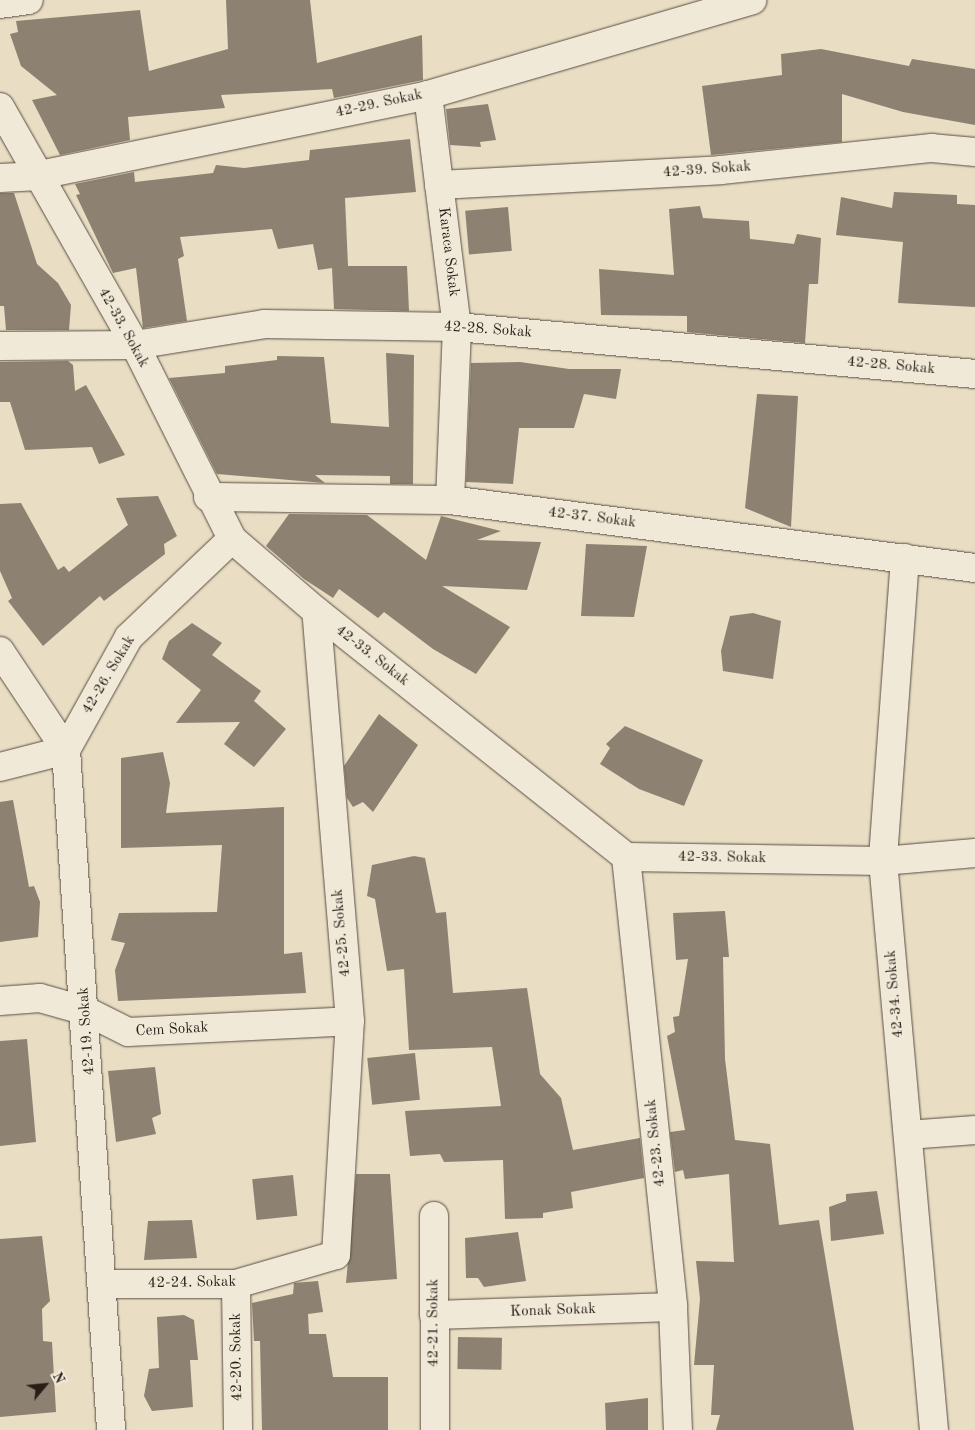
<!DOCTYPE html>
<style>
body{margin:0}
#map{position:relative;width:975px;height:1430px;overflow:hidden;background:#e9ddc3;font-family:"Old Standard TT",serif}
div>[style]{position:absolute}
.building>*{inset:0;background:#8d8171;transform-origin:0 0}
.roads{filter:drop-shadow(0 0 1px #594d43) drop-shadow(0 0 1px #594d43)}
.street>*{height:28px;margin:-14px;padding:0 14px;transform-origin:14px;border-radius:14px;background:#f1e9d8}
span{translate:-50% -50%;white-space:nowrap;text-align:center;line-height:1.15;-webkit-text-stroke:4px #f1e9d8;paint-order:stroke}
.street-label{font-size:15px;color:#291d18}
.north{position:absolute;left:20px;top:1360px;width:50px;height:50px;-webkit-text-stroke:4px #f1e9d8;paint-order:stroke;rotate:62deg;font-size:14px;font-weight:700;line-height:20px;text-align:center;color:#291d18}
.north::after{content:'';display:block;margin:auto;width:18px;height:22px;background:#291d18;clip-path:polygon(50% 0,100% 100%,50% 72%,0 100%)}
</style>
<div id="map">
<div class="building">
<i style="clip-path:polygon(226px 0,310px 0,317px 63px,422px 35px,423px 80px,334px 98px,332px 89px,221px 95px,225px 108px,128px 117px,130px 140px,60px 155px,32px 100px,57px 95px,21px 66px,10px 34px,18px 32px,16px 21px,140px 10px,149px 71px,228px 49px)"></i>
<i style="clip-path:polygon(821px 49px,909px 66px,912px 59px,975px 69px,975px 125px,903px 112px,842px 94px,842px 142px,711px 155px,702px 86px,782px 75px,781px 54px)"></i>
<i style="clip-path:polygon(488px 104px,496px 140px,480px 142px,481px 147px,450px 145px,446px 109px)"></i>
<i style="clip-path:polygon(410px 139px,416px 192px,345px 198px,348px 266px,407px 266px,409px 311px,334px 309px,332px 268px,318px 270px,313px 244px,278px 249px,272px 229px,180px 237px,184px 256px,178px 259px,187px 321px,143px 328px,136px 268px,113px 273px,76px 195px,80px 194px,75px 184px,134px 172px,135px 182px,213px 173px,216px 165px,244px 168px,309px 160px,310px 150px)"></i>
<i style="clip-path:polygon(894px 192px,957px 195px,957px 204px,975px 205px,975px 307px,898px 303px,903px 242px,836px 235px,841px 197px,892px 208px)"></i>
<i style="clip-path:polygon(0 193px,14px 193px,37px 264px,58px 283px,71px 305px,69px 330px,6px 330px,4px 306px,0 306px)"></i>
<i style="clip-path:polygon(700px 206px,703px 218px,749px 221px,750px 239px,794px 244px,797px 234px,821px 238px,818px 284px,809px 284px,805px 343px,687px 332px,687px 316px,601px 315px,599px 269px,674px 275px,669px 209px)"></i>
<i style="left:508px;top:207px;width:44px;height:43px;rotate:85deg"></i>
<i style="clip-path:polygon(386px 353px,414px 355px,413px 484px,390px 484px,390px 476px,315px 475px,325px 483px,217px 474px,169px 378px,225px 373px,225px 366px,277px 360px,277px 356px,324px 357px,331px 423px,389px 427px)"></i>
<i style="clip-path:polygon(68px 361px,73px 365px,75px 391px,86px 385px,125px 455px,99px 464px,92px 447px,25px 450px,10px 402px,0 402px,0 362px)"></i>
<i style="clip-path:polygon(520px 362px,569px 369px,621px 369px,616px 399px,584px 394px,574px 428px,519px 428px,513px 484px,466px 482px,471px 363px)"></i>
<i style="clip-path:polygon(757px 394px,798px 396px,791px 527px,745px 508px)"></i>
<i style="clip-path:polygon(158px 496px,177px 536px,164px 544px,165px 554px,104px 601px,100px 596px,43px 646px,8px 601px,12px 598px,0 571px,0 504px,21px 503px,58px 570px,64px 566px,69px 572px,128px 525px,116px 498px)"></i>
<i style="clip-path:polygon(289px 514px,367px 515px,426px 560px,441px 516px,501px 531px,477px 540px,541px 542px,527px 590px,442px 586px,510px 627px,476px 674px,433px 649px,384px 612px,378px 618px,339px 589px,333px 598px,304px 579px,266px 546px)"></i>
<i style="clip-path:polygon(586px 544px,647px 546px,634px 617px,581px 616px)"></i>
<i style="clip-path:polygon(753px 613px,781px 621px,773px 679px,723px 671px,721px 651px,730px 616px)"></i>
<i style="clip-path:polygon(192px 623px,222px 643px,212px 655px,261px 691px,254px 701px,286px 729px,254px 767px,224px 744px,240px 722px,176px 723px,201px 690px,162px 659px,169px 641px)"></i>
<i style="clip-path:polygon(379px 714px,418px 745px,373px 812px,363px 802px,353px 807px,347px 798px,344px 766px)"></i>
<i style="clip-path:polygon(625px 726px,703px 760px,684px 806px,639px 789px,600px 764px,610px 748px,606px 744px)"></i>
<i style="clip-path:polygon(163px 752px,170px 783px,166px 813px,284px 807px,284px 954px,302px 952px,306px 993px,118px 1001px,115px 970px,125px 943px,111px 940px,119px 913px,217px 912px,222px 845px,121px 848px,121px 758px)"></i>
<i style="clip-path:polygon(13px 800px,29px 887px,34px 886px,40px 902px,38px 937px,0 942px,0 802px)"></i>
<i style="clip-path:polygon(414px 856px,425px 858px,436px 913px,446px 912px,453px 993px,527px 988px,540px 1074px,561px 1098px,573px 1150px,640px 1138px,644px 1178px,571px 1192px,573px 1208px,543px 1213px,543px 1218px,505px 1219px,503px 1160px,444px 1162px,440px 1154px,410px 1156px,405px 1111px,501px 1106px,492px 1047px,409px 1050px,404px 969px,387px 971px,375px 899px,367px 896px,372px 865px)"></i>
<i style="clip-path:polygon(725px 911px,729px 957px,723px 957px,725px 1059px,735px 1140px,770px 1144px,779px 1225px,819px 1220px,854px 1430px,716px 1430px,720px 1415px,711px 1415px,714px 1365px,694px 1365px,700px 1299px,696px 1261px,734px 1262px,729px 1174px,685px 1179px,683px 1170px,675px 1172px,670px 1132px,685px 1130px,667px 1036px,675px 1032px,673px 1017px,679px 1016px,688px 959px,676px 960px,673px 913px)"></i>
<i style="clip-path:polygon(27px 1039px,36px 1142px,0 1146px,0 1041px)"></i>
<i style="left:415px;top:1053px;width:47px;height:48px;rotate:84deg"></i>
<i style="clip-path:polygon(155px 1067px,161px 1114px,152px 1118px,156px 1134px,116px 1142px,108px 1071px)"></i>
<i style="clip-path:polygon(356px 1174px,390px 1174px,397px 1279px,346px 1283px)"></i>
<i style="left:293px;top:1175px;width:41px;height:41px;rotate:84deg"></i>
<i style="clip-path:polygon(877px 1191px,884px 1234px,831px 1241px,829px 1207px,846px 1201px,846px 1194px)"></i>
<i style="clip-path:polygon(192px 1220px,197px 1258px,144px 1260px,148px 1221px)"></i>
<i style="clip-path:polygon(518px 1232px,526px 1281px,484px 1287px,478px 1278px,466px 1278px,465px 1238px)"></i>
<i style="clip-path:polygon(42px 1236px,50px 1301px,42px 1309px,43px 1341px,52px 1342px,56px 1412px,0 1417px,0 1239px)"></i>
<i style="clip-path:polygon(318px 1281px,323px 1312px,308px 1314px,309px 1334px,326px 1334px,333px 1377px,388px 1377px,388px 1430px,262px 1430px,260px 1341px,254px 1341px,252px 1303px,293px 1294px,294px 1283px)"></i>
<i style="clip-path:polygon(184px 1315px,194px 1320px,198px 1360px,190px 1360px,193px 1407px,152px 1411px,144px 1396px,149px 1369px,159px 1368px,157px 1317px)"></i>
<i style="left:458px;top:1337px;width:44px;height:32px;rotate:1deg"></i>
<i style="clip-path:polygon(648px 1398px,648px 1430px,606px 1430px,605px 1403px)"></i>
</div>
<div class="roads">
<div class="street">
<i style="left:0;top:4px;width:29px;rotate:-8deg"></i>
<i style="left:428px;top:95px;width:234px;rotate:82.9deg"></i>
<i style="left:457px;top:327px;width:173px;rotate:92.3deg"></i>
<i style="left:0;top:107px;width:274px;rotate:60.4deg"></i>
<i style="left:135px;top:345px;width:217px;rotate:63.4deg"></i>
<i style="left:232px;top:539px;width:111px;rotate:40.6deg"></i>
<i style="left:316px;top:611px;width:396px;rotate:38.4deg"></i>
<i style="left:626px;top:857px;width:257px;rotate:0.9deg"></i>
<i style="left:883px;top:861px;width:92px;rotate:-5deg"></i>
<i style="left:0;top:178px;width:35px;rotate:-3deg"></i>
<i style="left:35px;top:176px;width:401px;rotate:-11.6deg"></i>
<i style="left:428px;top:95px;width:338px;rotate:-16.3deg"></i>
<i style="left:439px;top:185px;width:282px;rotate:-3deg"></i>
<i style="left:721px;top:170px;width:212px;rotate:-6deg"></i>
<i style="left:932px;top:148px;width:43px;rotate:5.3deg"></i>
<i style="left:0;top:346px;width:135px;rotate:-0.4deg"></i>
<i style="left:135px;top:345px;width:131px;rotate:-9.2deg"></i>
<i style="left:264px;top:324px;width:193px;rotate:0.9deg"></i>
<i style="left:457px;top:327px;width:520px;rotate:5.18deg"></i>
<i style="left:208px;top:497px;width:242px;rotate:0.7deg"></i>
<i style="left:450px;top:500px;width:529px;rotate:7.38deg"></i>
<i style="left:905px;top:558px;width:304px;rotate:94.2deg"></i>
<i style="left:883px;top:861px;width:571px;rotate:84.88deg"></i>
<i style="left:0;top:651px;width:119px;rotate:56.3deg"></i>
<i style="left:66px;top:750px;width:681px;rotate:86.21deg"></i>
<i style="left:0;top:767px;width:68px;rotate:-14.4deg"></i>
<i style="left:66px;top:750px;width:129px;rotate:-60.9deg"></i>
<i style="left:129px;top:637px;width:142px;rotate:-43.6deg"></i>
<i style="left:626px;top:857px;width:452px;rotate:84deg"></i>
<i style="left:673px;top:1307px;width:123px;rotate:87.7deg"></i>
<i style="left:0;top:1001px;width:40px;rotate:-4.3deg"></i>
<i style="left:40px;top:998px;width:48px;rotate:15.8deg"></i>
<i style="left:86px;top:1011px;width:47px;rotate:26.6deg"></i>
<i style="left:128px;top:1032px;width:222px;rotate:-2.8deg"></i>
<i style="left:908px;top:1135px;width:67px;rotate:-4.3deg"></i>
<i style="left:434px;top:1216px;width:214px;rotate:89.7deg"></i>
<i style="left:104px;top:1284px;width:132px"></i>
<i style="left:236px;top:1284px;width:104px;rotate:-16.2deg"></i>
<i style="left:336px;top:1255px;width:234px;rotate:-86.6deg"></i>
<i style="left:350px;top:1021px;width:411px;rotate:-94.7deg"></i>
<i style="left:236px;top:1284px;width:146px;rotate:89.2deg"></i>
<i style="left:434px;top:1315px;width:239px;rotate:-1.9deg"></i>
</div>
</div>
<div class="street-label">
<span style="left:379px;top:104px;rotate:-12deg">42-29. Sokak</span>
<span style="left:707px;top:170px;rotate:-4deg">42-39. Sokak</span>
<span style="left:448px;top:252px;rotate:83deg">Karaca Sokak</span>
<span style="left:123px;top:328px;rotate:61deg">42-33. Sokak</span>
<span style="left:488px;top:330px;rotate:4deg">42-28. Sokak</span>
<span style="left:891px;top:366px;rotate:5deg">42-28. Sokak</span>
<span style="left:592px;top:518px;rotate:7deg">42-37. Sokak</span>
<span style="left:372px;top:656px;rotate:38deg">42-33. Sokak</span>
<span style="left:109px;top:675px;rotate:-59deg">42-26. Sokak</span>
<span style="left:722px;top:858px;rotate:1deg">42-33. Sokak</span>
<span style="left:342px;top:933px;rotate:-95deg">42-25. Sokak</span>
<span style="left:895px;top:994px;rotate:-95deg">42-34. Sokak</span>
<span style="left:172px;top:1030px;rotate:-3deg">Cem Sokak</span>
<span style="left:87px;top:1031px;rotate:-94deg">42-19. Sokak</span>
<span style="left:656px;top:1143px;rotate:-96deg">42-23. Sokak</span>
<span style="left:192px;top:1283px;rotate:-1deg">42-24. Sokak</span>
<span style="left:553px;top:1311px;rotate:-2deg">Konak Sokak</span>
<span style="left:434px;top:1323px;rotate:-90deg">42-21. Sokak</span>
<span style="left:237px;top:1357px;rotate:-91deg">42-20. Sokak</span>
</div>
<div class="north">N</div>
</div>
